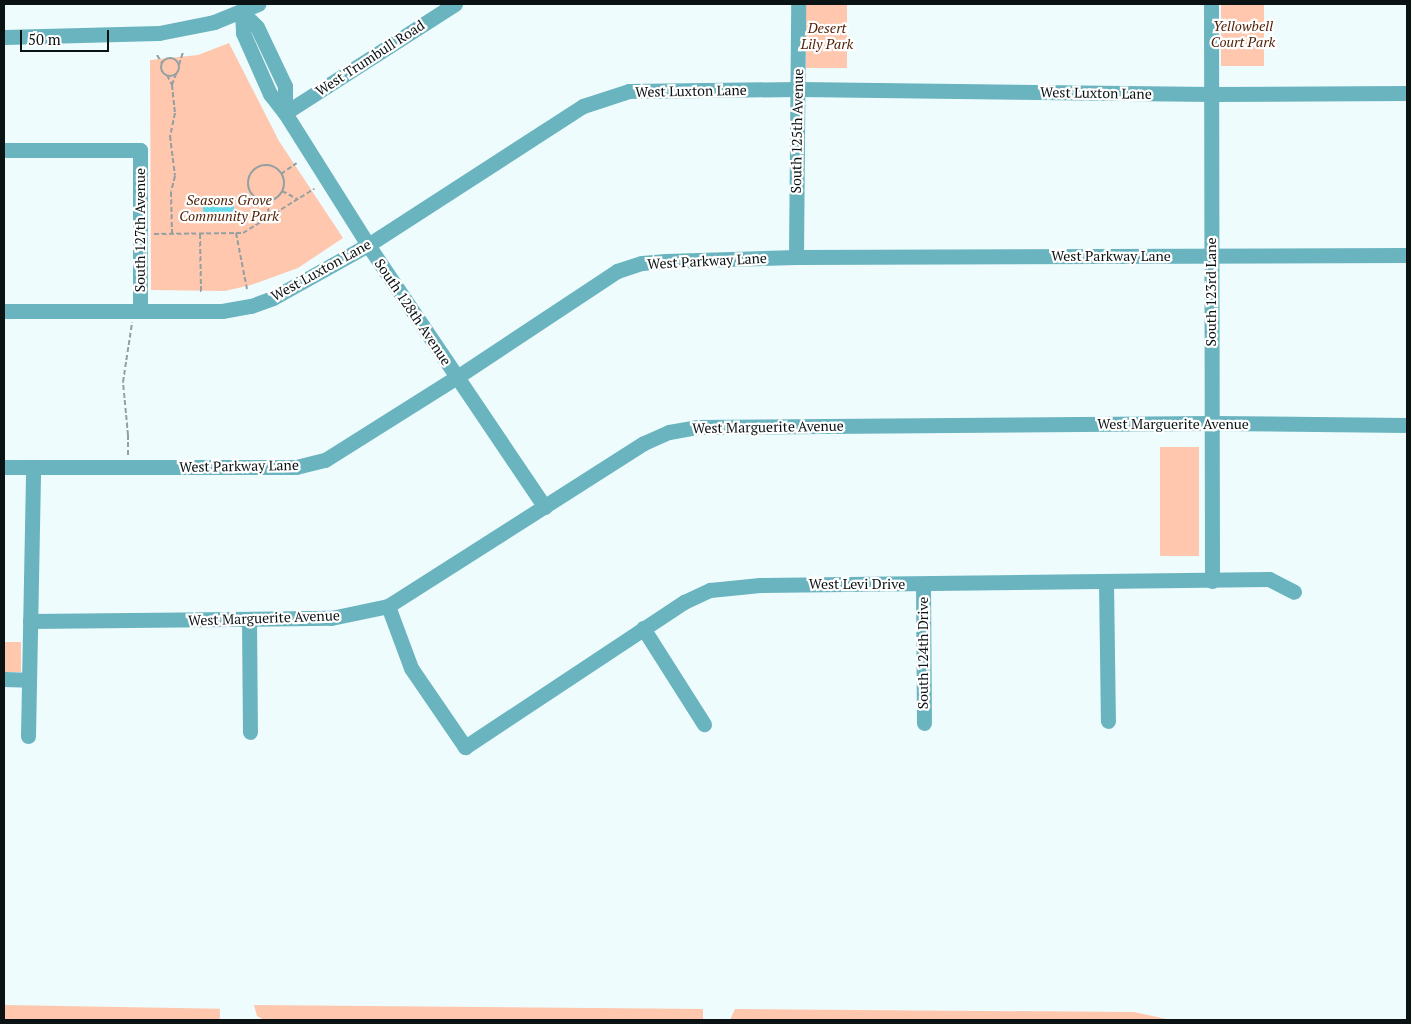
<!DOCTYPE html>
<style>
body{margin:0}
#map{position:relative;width:1411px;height:1024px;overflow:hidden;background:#effcfe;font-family:"PT Serif",serif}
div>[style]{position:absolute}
.green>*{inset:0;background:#fec7ae;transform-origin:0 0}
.building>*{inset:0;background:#64d9e9;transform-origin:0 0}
.path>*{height:2px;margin-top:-1px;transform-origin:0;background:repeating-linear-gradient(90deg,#949fa1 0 5px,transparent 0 7.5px)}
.path>.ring{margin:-1px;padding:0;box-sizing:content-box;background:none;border:2px solid #949fa1;border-radius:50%}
.minor>*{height:15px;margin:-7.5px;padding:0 7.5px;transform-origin:7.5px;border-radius:7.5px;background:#6ab4bf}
span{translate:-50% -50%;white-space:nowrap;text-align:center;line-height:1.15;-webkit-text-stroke:4.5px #fff;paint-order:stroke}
.park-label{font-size:14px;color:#4f1e03;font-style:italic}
.street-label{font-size:14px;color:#0a1213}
.frame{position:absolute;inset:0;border:5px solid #0a1213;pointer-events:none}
.scale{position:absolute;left:20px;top:30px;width:89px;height:22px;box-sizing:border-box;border:2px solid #0a1213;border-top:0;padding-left:6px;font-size:15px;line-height:18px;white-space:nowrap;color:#0a1213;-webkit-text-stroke:4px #fff;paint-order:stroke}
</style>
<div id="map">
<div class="green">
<i style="left:806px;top:4px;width:41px;height:64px"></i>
<i style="left:1221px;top:4px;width:43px;height:62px"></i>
<i style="clip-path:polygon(229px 43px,279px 141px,343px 238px,298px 268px,251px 285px,225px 291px,151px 290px,150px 60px,198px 55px)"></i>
<i style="left:1160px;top:447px;width:39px;height:109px"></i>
<i style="left:4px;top:642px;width:17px;height:30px"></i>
<i style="left:4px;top:1005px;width:216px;height:15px;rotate:1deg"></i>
<i style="clip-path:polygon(254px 1005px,703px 1009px,703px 1020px,264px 1020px,257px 1016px)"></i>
<i style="clip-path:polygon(735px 1009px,1134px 1012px,1171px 1020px,730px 1020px)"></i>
</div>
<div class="building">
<i style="left:203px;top:202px;width:31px;height:11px"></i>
</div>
<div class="path">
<i style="left:157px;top:55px;width:9px;rotate:58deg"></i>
<i class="ring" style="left:161px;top:58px;width:16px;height:16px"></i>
<i style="left:179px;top:65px;width:14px;rotate:-73deg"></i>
<i style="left:167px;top:75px;width:11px;rotate:63deg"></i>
<i style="left:172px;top:85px;width:12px;rotate:-70deg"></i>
<i style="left:172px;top:85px;width:28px;rotate:84deg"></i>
<i style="left:175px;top:113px;width:24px;rotate:102deg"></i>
<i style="left:170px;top:136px;width:40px;rotate:82.9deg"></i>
<i style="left:175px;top:176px;width:16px;rotate:104deg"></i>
<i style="left:171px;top:192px;width:41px;rotate:88.6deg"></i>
<i class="ring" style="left:248px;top:165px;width:34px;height:34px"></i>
<i style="left:281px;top:174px;width:19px;rotate:-35deg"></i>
<i style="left:282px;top:191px;width:17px;rotate:28deg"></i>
<i style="left:267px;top:201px;width:15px;rotate:82deg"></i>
<i style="left:236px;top:233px;width:57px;rotate:78.9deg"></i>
<i style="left:154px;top:234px;width:89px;rotate:-0.6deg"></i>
<i style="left:243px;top:233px;width:84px;rotate:-31.8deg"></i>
<i style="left:200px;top:234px;width:60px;rotate:89deg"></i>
<i style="left:128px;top:455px;width:20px;rotate:-90deg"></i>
<i style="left:128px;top:435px;width:53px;rotate:-95.4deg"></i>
<i style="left:123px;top:382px;width:60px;rotate:-81.3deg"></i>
</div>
<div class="minor">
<i style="left:1211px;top:4px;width:577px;rotate:89.9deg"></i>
<i style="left:242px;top:12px;width:21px;rotate:87deg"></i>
<i style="left:243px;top:33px;width:67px;rotate:66.1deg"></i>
<i style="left:270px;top:94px;width:24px;rotate:52deg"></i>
<i style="left:285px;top:113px;width:156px;rotate:57.8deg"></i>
<i style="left:368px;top:245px;width:316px;rotate:56deg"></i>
<i style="left:242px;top:12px;width:21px;rotate:45deg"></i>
<i style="left:257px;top:27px;width:65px;rotate:64.6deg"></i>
<i style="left:285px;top:86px;width:27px;rotate:90deg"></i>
<i style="left:4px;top:37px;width:155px;rotate:-1.5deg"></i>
<i style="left:159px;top:33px;width:56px;rotate:-11.3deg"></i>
<i style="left:214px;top:22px;width:48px;rotate:-22.2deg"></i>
<i style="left:285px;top:113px;width:202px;rotate:-32.7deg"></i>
<i style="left:4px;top:150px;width:136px"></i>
<i style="left:140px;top:150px;width:161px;rotate:90deg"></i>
<i style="left:796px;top:257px;width:253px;rotate:-89.5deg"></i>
<i style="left:4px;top:311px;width:218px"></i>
<i style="left:222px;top:311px;width:29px;rotate:-10deg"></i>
<i style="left:251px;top:306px;width:23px;rotate:-20deg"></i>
<i style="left:273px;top:298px;width:109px;rotate:-29.2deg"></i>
<i style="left:368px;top:245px;width:256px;rotate:-32.9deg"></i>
<i style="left:583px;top:106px;width:48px;rotate:-18.1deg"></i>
<i style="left:629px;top:91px;width:169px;rotate:-0.7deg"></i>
<i style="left:798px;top:89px;width:414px;rotate:0.7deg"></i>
<i style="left:1212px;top:94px;width:195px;rotate:-0.3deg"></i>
<i style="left:4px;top:467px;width:292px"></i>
<i style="left:296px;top:467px;width:30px;rotate:-14deg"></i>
<i style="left:325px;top:460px;width:156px;rotate:-32.2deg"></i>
<i style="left:457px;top:377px;width:192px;rotate:-33.5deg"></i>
<i style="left:617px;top:271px;width:26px;rotate:-18deg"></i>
<i style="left:642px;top:263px;width:24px;rotate:-5deg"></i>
<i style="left:666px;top:261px;width:130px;rotate:-1.8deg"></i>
<i style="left:796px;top:257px;width:611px;rotate:-0.19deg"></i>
<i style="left:1106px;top:582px;width:139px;rotate:89.2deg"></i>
<i style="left:923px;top:584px;width:139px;rotate:89.6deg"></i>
<i style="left:388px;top:606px;width:66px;rotate:69.6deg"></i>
<i style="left:411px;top:668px;width:96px;rotate:55.6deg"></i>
<i style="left:465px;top:747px;width:263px;rotate:-33.5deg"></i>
<i style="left:684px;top:602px;width:29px;rotate:-25deg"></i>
<i style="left:710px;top:590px;width:50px;rotate:-5.7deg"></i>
<i style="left:760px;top:585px;width:509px;rotate:-0.68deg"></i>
<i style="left:1269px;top:579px;width:28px;rotate:27deg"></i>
<i style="left:249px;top:620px;width:112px;rotate:89.5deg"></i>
<i style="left:30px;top:621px;width:301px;rotate:-0.6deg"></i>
<i style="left:331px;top:618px;width:58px;rotate:-11.9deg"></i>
<i style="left:388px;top:606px;width:303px;rotate:-32.5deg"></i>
<i style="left:644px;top:443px;width:27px;rotate:-24deg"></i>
<i style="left:669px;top:432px;width:28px;rotate:-10deg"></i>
<i style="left:697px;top:427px;width:515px;rotate:-0.45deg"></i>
<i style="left:1212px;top:423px;width:195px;rotate:0.6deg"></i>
<i style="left:643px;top:628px;width:114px;rotate:57.6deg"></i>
<i style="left:4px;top:679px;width:24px;rotate:2deg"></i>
<i style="left:28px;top:736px;width:269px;rotate:-88.9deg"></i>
</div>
<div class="park-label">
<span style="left:1243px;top:34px">Yellowbell<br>Court Park</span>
<span style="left:827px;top:36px">Desert<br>Lily Park</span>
<span style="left:229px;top:208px">Seasons Grove<br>Community Park</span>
</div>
<div class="street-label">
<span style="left:370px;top:58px;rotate:-33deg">West Trumbull Road</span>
<span style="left:691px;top:91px;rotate:-1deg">West Luxton Lane</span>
<span style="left:1096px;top:93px;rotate:1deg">West Luxton Lane</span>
<span style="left:797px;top:131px;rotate:-89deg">South 125th Avenue</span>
<span style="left:140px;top:230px;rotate:-90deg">South 127th Avenue</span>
<span style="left:1111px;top:256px">West Parkway Lane</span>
<span style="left:707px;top:261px;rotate:-3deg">West Parkway Lane</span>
<span style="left:321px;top:270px;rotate:-29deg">West Luxton Lane</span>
<span style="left:1211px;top:292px;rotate:-90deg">South 123rd Lane</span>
<span style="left:413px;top:312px;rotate:56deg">South 128th Avenue</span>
<span style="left:1173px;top:424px">West Marguerite Avenue</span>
<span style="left:768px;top:427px;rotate:-1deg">West Marguerite Avenue</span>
<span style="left:239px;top:466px;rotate:-1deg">West Parkway Lane</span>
<span style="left:857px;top:584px">West Levi Drive</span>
<span style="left:264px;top:618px;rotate:-2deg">West Marguerite Avenue</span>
<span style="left:923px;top:653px;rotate:-90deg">South 124th Drive</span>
</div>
<div class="frame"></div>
<div class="scale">50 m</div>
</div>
